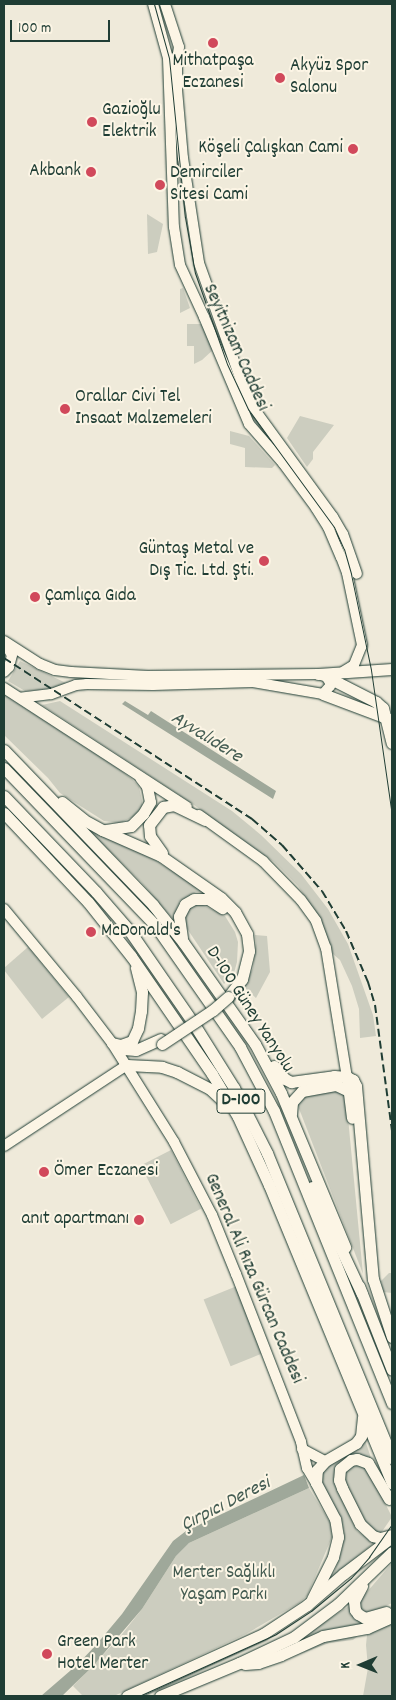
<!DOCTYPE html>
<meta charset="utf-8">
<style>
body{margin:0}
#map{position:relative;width:396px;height:1700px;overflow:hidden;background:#efeada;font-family:Dekko,sans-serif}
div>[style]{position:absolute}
.green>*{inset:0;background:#cccdbf;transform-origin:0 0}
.water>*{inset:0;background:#9fa89a}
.roads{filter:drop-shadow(0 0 1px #1f3d34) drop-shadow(0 0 1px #1f3d34)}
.secondary>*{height:10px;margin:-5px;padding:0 5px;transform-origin:5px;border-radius:5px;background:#fcf5e5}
.primary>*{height:11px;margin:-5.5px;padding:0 5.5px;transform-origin:5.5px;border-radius:5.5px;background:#fcf5e5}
.trunk>*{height:11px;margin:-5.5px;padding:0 5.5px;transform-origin:5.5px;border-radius:5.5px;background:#fcf5e5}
.tram>*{height:1px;margin:-0.5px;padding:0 0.5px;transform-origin:0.5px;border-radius:0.5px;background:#1f3d34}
.rail>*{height:2px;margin-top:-1px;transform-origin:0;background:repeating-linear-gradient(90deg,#1f3d34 0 8px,transparent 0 12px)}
.bridges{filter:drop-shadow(0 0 1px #1f3d34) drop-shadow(0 0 1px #1f3d34)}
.primary-bridge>*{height:11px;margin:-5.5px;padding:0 5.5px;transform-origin:5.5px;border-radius:5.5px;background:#fcf5e5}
.dots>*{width:14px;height:14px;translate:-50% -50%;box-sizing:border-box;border:2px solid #fcf5e5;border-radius:50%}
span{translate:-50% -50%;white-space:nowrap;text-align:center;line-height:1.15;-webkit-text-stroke:4px #fcf5e5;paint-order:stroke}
.shield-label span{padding:1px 4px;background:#fcf5e5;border:1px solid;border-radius:4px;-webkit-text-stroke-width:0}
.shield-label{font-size:18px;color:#1f3d34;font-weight:700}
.poi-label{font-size:19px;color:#1f3d34}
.left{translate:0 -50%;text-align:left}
.right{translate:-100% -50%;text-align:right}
.street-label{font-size:19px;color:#1f3d34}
.park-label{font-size:19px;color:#425a50}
.water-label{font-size:20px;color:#455d53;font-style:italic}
.frame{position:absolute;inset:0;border:5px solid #1f3d34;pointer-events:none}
.north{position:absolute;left:336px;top:1640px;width:50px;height:50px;-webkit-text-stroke:4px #fcf5e5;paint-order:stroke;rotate:269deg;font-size:14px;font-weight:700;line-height:20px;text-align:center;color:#1f3d34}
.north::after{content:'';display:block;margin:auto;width:18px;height:22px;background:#1f3d34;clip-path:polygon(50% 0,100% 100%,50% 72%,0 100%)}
.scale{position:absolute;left:10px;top:20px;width:100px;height:22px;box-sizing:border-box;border:2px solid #1f3d34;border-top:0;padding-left:6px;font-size:15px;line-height:18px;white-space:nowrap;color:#1f3d34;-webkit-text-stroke:4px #fcf5e5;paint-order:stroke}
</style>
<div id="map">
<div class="green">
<i style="clip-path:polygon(147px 214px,163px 224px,157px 252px,148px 254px)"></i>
<i style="clip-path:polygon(183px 288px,190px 308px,180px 313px,180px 289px)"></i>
<i style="clip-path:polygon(187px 324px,202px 324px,214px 349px,202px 360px,194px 364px,194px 346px,187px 346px)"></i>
<i style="clip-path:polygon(300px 416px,334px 425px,313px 452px,313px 459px,307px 467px,287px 438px)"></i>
<i style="clip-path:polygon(230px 431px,249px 436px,275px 465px,272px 468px,245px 467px,245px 448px,230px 444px)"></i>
<i style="clip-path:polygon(20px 661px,66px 683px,53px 689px,25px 691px,8px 681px)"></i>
<i style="clip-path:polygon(4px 694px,116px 767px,132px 779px,139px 787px,142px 800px,142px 806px,135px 816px,120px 823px,104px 821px,60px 793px,48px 778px,4px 735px)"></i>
<i style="clip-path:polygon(60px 701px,232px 811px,261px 835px,301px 874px,328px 909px,348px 944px,373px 1015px,376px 1036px,360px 1038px,359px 1009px,352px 986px,340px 960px,333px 954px,316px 913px,298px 886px,274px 862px,187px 800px,42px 705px)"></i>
<i style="clip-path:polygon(85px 827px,155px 860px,205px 892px,196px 892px,180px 901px,173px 919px,141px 882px)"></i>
<i style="clip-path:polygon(199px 903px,225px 916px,235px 932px,238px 942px,237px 962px,234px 973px,224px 984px,186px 927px,184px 917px,188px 909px)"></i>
<i style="clip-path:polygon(255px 935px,267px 936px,270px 972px,256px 998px,244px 987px,253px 968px,256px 943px)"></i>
<i style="clip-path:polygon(28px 947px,69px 997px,42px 1019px,4px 970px,4px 968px)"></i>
<i style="clip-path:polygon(333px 1090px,343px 1092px,346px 1097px,363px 1274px,298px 1106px,299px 1096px)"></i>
<i style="left:171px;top:1150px;width:66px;height:34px;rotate:63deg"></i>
<i style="clip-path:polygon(389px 1273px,392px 1273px,392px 1293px,383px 1292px,381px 1281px)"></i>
<i style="left:237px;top:1286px;width:72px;height:36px;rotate:68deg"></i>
<i style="clip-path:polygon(364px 1437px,371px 1458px,352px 1455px,335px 1485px,357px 1531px,374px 1543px,333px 1576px,342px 1549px,344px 1533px,342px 1523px,321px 1482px,321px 1472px,323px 1468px)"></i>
<i style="clip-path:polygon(354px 1464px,364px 1465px,375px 1483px,392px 1517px,381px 1533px,374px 1532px,364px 1522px,343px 1479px,346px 1468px)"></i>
<i style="clip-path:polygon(309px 1488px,331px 1524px,332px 1537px,307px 1596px,299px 1603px,246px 1634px,114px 1696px,83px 1696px,73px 1686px,119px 1638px,142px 1609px,176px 1556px,189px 1543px)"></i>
<i style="clip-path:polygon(392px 1563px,392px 1603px,376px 1611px,365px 1612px,359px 1605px,360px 1600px)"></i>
<i style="clip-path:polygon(349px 1606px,354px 1619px,364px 1623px,284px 1649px)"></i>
<i style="clip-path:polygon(392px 1622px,392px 1696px,363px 1696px,368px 1668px,366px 1645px,367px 1635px)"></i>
<i style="clip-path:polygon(360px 1634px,353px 1640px,329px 1643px,300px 1654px,329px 1639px)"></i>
</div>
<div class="water">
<i style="clip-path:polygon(125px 701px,148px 715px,151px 711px,276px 791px,273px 799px,122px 704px)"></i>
<i style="clip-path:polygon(304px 1475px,309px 1488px,189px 1543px,176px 1556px,142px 1609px,93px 1666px,62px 1696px,41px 1696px,78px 1664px,96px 1645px,122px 1614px,173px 1541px,186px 1531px)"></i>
</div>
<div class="roads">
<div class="secondary">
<i style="left:153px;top:4px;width:56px;rotate:74.5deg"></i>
<i style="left:168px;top:58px;width:169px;rotate:88deg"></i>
<i style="left:174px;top:227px;width:38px;rotate:81deg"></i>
<i style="left:180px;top:265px;width:57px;rotate:65.2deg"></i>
<i style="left:204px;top:317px;width:116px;rotate:67.2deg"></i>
<i style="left:249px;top:424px;width:52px;rotate:48.9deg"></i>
<i style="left:283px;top:463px;width:56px;rotate:53.7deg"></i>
<i style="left:316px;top:508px;width:22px;rotate:58deg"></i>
<i style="left:328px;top:527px;width:33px;rotate:67deg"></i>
<i style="left:341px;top:557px;width:17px;rotate:69deg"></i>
<i style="left:347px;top:573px;width:74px;rotate:78.2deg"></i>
<i style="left:362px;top:645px;width:22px;rotate:112deg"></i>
<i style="left:354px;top:665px;width:12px;rotate:149deg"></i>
<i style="left:165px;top:4px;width:45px;rotate:72deg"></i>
<i style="left:179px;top:47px;width:13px;rotate:99deg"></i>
<i style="left:177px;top:60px;width:30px;rotate:90deg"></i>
<i style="left:177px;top:90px;width:68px;rotate:85deg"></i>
<i style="left:183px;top:158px;width:106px;rotate:81.3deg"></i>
<i style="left:199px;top:263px;width:124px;rotate:70.3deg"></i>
<i style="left:241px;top:380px;width:28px;rotate:67deg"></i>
<i style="left:252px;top:406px;width:137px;rotate:53.9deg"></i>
<i style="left:333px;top:517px;width:20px;rotate:60deg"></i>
<i style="left:343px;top:534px;width:42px;rotate:70.7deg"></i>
<i style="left:4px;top:641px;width:43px;rotate:32.6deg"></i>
<i style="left:40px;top:664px;width:16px;rotate:22deg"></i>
<i style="left:55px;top:670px;width:16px;rotate:7deg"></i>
<i style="left:71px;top:672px;width:77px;rotate:3deg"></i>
<i style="left:148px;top:676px;width:170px;rotate:-0.7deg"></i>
<i style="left:318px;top:674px;width:9px;rotate:18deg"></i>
<i style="left:327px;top:677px;width:7px;rotate:63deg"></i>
<i style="left:330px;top:683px;width:3px;rotate:90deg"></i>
<i style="left:330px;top:686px;width:11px;rotate:131deg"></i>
<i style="left:323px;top:694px;width:71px;rotate:-170.3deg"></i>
<i style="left:253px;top:682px;width:100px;rotate:178.3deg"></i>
<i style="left:153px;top:685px;width:66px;rotate:-179.1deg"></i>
<i style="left:87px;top:684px;width:11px;rotate:175deg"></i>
<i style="left:76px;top:685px;width:27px;rotate:160deg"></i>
<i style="left:51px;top:694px;width:31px;rotate:173deg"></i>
<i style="left:4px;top:672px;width:7px;rotate:-45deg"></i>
<i style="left:9px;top:667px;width:12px;rotate:-76deg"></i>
<i style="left:12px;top:655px;width:15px;rotate:-122deg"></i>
<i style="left:4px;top:688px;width:218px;rotate:33deg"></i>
<i style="left:199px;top:815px;width:79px;rotate:35.7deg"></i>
<i style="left:263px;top:861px;width:54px;rotate:45.7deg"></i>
<i style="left:301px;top:900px;width:26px;rotate:54deg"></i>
<i style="left:316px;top:921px;width:29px;rotate:70deg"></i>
<i style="left:326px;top:948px;width:131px;rotate:80.8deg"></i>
<i style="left:4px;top:909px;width:114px;rotate:50.3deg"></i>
<i style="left:77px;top:997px;width:58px;rotate:52.7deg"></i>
<i style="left:112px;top:1043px;width:117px;rotate:57.9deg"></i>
<i style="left:174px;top:1142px;width:82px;rotate:62.5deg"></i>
<i style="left:212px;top:1215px;width:64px;rotate:67.9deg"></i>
<i style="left:236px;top:1274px;width:180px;rotate:68.8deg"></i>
<i style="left:301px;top:1442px;width:27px;rotate:77deg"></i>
<i style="left:307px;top:1468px;width:17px;rotate:59deg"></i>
<i style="left:4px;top:1146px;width:147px;rotate:-33.4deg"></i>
<i style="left:302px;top:1449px;width:26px;rotate:28deg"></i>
</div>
<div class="primary">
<i style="left:318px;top:674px;width:74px;rotate:-3.9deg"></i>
<i style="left:327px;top:677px;width:55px;rotate:27deg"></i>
<i style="left:376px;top:702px;width:9px;rotate:41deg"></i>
<i style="left:383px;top:708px;width:36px;rotate:76deg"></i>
<i style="left:323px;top:694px;width:71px;rotate:20.7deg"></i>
<i style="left:4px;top:750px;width:215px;rotate:46.1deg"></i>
<i style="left:153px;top:905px;width:48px;rotate:51deg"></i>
<i style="left:183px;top:942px;width:125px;rotate:54.8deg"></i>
<i style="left:255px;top:1044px;width:55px;rotate:62deg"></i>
<i style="left:281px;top:1093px;width:167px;rotate:67.4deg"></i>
<i style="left:62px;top:802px;width:28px;rotate:39deg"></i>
<i style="left:84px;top:820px;width:21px;rotate:29deg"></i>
<i style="left:102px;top:830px;width:64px;rotate:23.8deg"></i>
<i style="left:161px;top:856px;width:73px;rotate:35deg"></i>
<i style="left:221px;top:898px;width:20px;rotate:45deg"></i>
<i style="left:235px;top:912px;width:25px;rotate:61deg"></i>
<i style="left:247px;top:934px;width:17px;rotate:83deg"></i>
<i style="left:249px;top:951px;width:29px;rotate:104deg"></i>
<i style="left:242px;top:979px;width:23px;rotate:128deg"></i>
<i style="left:4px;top:813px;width:122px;rotate:46.7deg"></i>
<i style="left:88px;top:902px;width:69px;rotate:51.5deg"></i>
<i style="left:131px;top:956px;width:143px;rotate:55.5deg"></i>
<i style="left:212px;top:1074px;width:50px;rotate:58.8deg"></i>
<i style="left:238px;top:1117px;width:75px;rotate:65.5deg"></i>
<i style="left:269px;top:1185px;width:323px;rotate:67.6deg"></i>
<i style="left:106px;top:830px;width:25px;rotate:-9deg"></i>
<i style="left:131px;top:826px;width:17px;rotate:-45deg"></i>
<i style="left:143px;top:814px;width:14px;rotate:-60deg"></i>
<i style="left:150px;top:802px;width:16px;rotate:-101deg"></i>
<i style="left:147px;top:786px;width:11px;rotate:-128deg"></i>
<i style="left:162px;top:853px;width:21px;rotate:-125deg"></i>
<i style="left:150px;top:836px;width:11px;rotate:-95deg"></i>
<i style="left:149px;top:825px;width:23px;rotate:-52deg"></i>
<i style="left:163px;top:807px;width:11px;rotate:-10deg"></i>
<i style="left:174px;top:805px;width:34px;rotate:26deg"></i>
<i style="left:182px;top:938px;width:22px;rotate:-98deg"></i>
<i style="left:179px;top:916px;width:13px;rotate:-63deg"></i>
<i style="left:185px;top:904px;width:10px;rotate:-29deg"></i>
<i style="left:194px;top:899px;width:14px"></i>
<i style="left:208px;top:899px;width:17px;rotate:33deg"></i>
<i style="left:112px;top:1043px;width:9px;rotate:13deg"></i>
<i style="left:121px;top:1045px;width:12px;rotate:-20deg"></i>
<i style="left:132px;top:1041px;width:14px;rotate:-65deg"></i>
<i style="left:138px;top:1028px;width:17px;rotate:-80deg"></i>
<i style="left:141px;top:1011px;width:19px;rotate:-87deg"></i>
<i style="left:142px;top:992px;width:25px;rotate:-104deg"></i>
<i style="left:116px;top:1046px;width:8px;rotate:23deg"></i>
<i style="left:123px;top:1049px;width:13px;rotate:4deg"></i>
<i style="left:136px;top:1050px;width:27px;rotate:-24deg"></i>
<i style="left:127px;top:1065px;width:35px;rotate:3deg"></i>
<i style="left:162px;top:1067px;width:16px;rotate:18deg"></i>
<i style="left:177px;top:1072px;width:37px;rotate:27deg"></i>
<i style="left:210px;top:1089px;width:18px;rotate:43deg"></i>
<i style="left:274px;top:1066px;width:17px;rotate:50deg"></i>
<i style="left:285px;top:1079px;width:7px;rotate:27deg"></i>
<i style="left:291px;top:1082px;width:43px;rotate:-7.9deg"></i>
<i style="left:334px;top:1076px;width:13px;rotate:4deg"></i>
<i style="left:347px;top:1077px;width:7px;rotate:27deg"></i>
<i style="left:353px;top:1080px;width:7px;rotate:63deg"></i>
<i style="left:356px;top:1086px;width:194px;rotate:85deg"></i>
<i style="left:373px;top:1279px;width:61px;rotate:71.9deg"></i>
<i style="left:347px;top:1077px;width:41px;rotate:83deg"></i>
<i style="left:291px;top:1114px;width:12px;rotate:-85deg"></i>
<i style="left:292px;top:1102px;width:15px;rotate:-48deg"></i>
<i style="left:302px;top:1091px;width:35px;rotate:-10deg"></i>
<i style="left:336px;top:1085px;width:14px;rotate:25deg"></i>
<i style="left:359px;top:1286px;width:90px;rotate:68.6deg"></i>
<i style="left:389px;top:1499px;width:42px;rotate:-120.3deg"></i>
<i style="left:368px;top:1463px;width:12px;rotate:-160deg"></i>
<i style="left:357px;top:1459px;width:6px;rotate:171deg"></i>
<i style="left:351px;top:1460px;width:14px;rotate:141deg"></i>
<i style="left:340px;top:1469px;width:11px;rotate:95deg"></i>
<i style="left:339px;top:1480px;width:9px;rotate:69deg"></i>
<i style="left:342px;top:1488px;width:40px;rotate:63.4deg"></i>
<i style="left:360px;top:1524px;width:18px;rotate:43deg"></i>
<i style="left:373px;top:1536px;width:7px;rotate:16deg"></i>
<i style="left:380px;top:1538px;width:12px;rotate:-14deg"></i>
<i style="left:362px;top:1586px;width:17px;rotate:118deg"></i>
<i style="left:354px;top:1601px;width:9px;rotate:84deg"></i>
<i style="left:355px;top:1610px;width:5px;rotate:53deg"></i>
<i style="left:358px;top:1614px;width:8px;rotate:30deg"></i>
<i style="left:365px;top:1618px;width:22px;rotate:-16deg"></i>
<i style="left:312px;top:1599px;width:47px;rotate:-63.4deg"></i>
<i style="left:333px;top:1557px;width:21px;rotate:-76deg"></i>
<i style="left:338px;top:1537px;width:18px;rotate:-99deg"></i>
<i style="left:335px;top:1519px;width:41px;rotate:-117.8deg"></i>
<i style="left:316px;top:1483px;width:13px;rotate:-86deg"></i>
<i style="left:317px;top:1470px;width:12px;rotate:-48deg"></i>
<i style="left:325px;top:1461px;width:36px;rotate:-30deg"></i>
<i style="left:356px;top:1443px;width:9px;rotate:-54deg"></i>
<i style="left:361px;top:1436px;width:19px;rotate:-84deg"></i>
<i style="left:245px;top:1664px;width:13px;rotate:-4deg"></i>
<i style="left:258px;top:1663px;width:24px;rotate:-19deg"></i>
<i style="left:281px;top:1655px;width:46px;rotate:-24.3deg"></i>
<i style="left:323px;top:1636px;width:45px;rotate:-10.3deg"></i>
<i style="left:367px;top:1628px;width:27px;rotate:-24deg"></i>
<i style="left:127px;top:1696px;width:149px;rotate:-24.5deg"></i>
<i style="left:263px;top:1634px;width:53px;rotate:-33.4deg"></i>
<i style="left:307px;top:1605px;width:48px;rotate:-40.7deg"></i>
<i style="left:343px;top:1574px;width:61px;rotate:-37.1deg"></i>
<i style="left:160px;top:1696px;width:86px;rotate:-22.7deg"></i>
<i style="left:239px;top:1663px;width:61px;rotate:-25.3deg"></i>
<i style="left:294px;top:1637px;width:55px;rotate:-36.9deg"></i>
<i style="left:338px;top:1604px;width:75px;rotate:-43.9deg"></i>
</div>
<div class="trunk">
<i style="left:4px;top:768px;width:218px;rotate:46.1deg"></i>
<i style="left:155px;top:925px;width:149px;rotate:55.1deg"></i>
<i style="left:240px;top:1047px;width:72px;rotate:62deg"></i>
<i style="left:274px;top:1111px;width:315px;rotate:68deg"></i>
<i style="left:4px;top:796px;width:133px;rotate:46.2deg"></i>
<i style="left:96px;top:892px;width:50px;rotate:49deg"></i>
<i style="left:129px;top:930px;width:111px;rotate:55.3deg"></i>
<i style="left:192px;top:1021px;width:79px;rotate:57.9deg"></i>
<i style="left:234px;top:1088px;width:73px;rotate:63.1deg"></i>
<i style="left:267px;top:1153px;width:330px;rotate:67.7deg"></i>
<i style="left:312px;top:1187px;width:118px;rotate:65deg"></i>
</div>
</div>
<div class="tram">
<i style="left:154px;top:4px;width:56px;rotate:74.5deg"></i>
<i style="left:169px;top:58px;width:160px;rotate:84.3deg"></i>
<i style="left:185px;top:217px;width:57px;rotate:79.9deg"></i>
<i style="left:195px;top:273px;width:96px;rotate:70.6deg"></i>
<i style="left:227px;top:364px;width:50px;rotate:65deg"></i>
<i style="left:248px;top:409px;width:146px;rotate:53.9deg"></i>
<i style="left:334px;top:527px;width:24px;rotate:66deg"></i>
<i style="left:344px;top:549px;width:26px;rotate:74deg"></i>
<i style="left:351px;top:574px;width:98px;rotate:78.2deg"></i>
<i style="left:371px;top:670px;width:147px;rotate:81.8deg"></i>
<i style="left:139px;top:1696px;width:150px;rotate:-24.3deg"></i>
<i style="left:276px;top:1634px;width:42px;rotate:-33.3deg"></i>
<i style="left:311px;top:1611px;width:52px;rotate:-39.5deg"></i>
<i style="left:351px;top:1578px;width:28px;rotate:-49deg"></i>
<i style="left:369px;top:1557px;width:40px;rotate:-55.1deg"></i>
</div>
<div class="rail">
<i style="left:4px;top:658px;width:296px;rotate:33deg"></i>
<i style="left:252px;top:819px;width:40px;rotate:41deg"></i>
<i style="left:282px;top:845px;width:61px;rotate:49deg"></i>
<i style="left:322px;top:891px;width:47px;rotate:59deg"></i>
<i style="left:346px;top:931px;width:56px;rotate:66.7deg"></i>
<i style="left:368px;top:982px;width:24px;rotate:73deg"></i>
<i style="left:375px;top:1005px;width:127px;rotate:82.3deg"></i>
</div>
<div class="bridges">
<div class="primary-bridge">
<i style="left:162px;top:1044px;width:61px;rotate:-33.7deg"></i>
<i style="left:213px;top:1010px;width:20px;rotate:-41deg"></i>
</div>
</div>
<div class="dots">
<i style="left:213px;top:43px;background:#d1495b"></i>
<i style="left:280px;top:78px;background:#d1495b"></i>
<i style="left:92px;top:122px;background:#d1495b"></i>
<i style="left:353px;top:149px;background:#d1495b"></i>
<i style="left:91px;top:172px;background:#d1495b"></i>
<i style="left:160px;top:185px;background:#d1495b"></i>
<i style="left:65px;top:409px;background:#d1495b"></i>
<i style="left:264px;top:561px;background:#d1495b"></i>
<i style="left:35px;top:597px;background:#d1495b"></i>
<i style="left:91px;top:932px;background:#d1495b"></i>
<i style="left:44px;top:1172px;background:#d1495b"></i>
<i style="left:139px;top:1220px;background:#d1495b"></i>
<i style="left:47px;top:1654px;background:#d1495b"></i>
</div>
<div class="shield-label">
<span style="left:241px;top:1101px">D-100</span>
</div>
<div class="poi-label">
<span style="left:213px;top:73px">Mithatpaşa<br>Eczanesi</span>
<span class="left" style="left:290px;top:78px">Akyüz Spor<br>Salonu</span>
<span class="left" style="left:102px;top:122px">Gazioğlu<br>Elektrik</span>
<span class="right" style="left:343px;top:149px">Köşeli Çalışkan Cami</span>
<span class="right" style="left:81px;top:172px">Akbank</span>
<span class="left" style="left:170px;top:185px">Demirciler<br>Sitesi Cami</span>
<span class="left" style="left:75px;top:409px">Orallar Civi Tel<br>Insaat Malzemeleri</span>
<span class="right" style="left:254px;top:561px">Güntaş Metal ve<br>Dış Tic. Ltd. Şti.</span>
<span class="left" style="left:45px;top:597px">Çamlıça Gıda</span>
<span class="left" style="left:101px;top:932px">McDonald's</span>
<span class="left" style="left:54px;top:1172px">Ömer Eczanesi</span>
<span class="right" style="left:129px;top:1220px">anıt apartmanı</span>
<span class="left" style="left:57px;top:1654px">Green Park<br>Hotel Merter</span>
</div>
<div class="street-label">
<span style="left:235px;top:348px;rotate:66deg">Seyitnizam Caddesi</span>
<span style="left:249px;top:1010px;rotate:57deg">D-100 Güney Yanyolu</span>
<span style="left:253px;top:1279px;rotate:67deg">General Ali Rıza Gürcan Caddesi</span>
</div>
<div class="park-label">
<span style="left:224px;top:1585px">Merter Sağlıklı<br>Yaşam Parkı</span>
</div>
<div class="water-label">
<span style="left:206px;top:738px;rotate:32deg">Ayvalıdere</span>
<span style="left:226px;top:1505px;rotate:-27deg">Çırpıcı Deresi</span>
</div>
<div class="frame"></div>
<div class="north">K</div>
<div class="scale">100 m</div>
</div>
